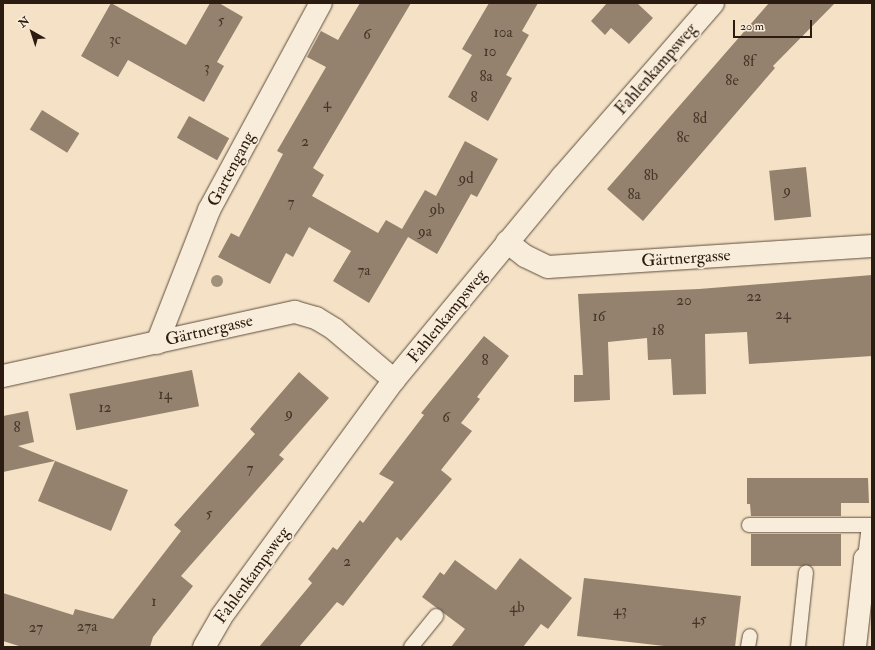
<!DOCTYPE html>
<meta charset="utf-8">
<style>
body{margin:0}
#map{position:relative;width:875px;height:650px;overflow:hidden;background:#f5e2c6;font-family:"IM FELL Double Pica",serif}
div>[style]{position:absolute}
.building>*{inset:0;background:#94826f;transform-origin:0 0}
.roads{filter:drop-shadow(0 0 1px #5e4d3e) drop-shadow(0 0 1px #5e4d3e)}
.service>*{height:14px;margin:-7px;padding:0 7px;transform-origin:7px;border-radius:7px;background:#f8ecda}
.minor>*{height:22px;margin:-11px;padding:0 11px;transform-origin:11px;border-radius:11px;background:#f8ecda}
.trees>*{width:12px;height:12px;margin:-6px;border-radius:50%;background:#a1907b}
span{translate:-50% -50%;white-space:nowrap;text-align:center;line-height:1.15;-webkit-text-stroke:3.5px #f8ecda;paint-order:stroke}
.number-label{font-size:15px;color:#453528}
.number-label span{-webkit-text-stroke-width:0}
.street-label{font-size:17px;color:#2b1b10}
.frame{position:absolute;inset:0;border:4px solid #2b1b10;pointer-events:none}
.north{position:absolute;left:12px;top:12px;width:40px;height:40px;-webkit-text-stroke:3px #f8ecda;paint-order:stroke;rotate:321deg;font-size:11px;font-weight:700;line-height:16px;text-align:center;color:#2b1b10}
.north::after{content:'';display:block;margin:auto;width:14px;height:18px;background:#2b1b10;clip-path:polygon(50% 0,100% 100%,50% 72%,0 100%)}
.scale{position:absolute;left:733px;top:20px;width:79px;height:18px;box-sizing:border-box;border:2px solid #2b1b10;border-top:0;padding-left:5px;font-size:12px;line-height:14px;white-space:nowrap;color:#2b1b10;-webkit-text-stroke:3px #f8ecda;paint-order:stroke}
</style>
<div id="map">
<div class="building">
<i style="clip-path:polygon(111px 3px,186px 45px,210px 3px,219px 3px,243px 17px,217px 62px,224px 66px,204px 102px,128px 60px,118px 77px,81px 56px)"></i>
<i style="clip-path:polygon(360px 3px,411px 3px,313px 168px,324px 175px,312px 196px,378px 233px,386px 220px,402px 229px,425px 190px,436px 196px,465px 141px,498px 159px,477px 197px,471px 194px,437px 254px,408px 237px,369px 303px,333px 281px,351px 251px,309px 227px,293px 257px,286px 253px,270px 284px,218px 257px,231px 233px,239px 237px,283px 154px,277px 151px,326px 67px,307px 57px,321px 31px,338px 40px)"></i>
<i style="clip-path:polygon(489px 3px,538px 3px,522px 31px,529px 35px,506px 75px,512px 78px,488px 121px,448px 97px,472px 55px,462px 49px)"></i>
<i style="clip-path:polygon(607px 3px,637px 3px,653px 18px,629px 44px,611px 28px,605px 35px,591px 21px)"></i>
<i style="clip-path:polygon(769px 3px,835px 3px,773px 66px,775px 68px,643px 221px,607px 189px)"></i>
<i style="left:42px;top:110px;width:44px;height:23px;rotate:32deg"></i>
<i style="left:189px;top:116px;width:46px;height:25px;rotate:29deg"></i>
<i style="left:806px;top:167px;width:50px;height:37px;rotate:84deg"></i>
<i style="clip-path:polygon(872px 275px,872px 356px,749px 364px,747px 332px,705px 334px,706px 394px,673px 395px,671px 359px,648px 360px,647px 338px,608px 342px,610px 400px,574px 402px,574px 375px,583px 375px,578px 294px,699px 289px)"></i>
<i style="clip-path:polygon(484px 336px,509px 356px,477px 397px,480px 399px,461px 423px,472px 431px,441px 470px,452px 479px,401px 541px,397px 537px,343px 606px,337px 602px,299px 647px,259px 647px,312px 583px,308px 579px,333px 547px,337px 550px,360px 520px,363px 523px,394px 482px,379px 474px,424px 415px,421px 413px)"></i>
<i style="left:192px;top:370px;width:37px;height:125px;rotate:79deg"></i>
<i style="clip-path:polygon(299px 372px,329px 398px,279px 455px,284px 459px,181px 576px,193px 586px,153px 637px,150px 647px,22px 647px,3px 641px,3px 593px,73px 615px,75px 609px,113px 619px,181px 531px,174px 525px,255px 434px,250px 429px)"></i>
<i style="clip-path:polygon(28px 411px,34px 442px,18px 446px,128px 490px,111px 531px,38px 501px,55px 461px,3px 472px,3px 416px)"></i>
<i style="clip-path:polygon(747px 478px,868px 478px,869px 503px,841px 503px,841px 516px,751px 516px,750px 504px,747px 504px)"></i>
<i style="left:751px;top:534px;width:90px;height:32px"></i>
<i style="clip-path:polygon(520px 558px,572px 598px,548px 629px,541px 624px,523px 647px,451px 647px,465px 629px,422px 597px,440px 572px,444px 575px,455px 560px,496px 590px)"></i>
<i style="clip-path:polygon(584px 578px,741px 596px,735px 647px,673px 647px,577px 636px)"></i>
</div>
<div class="roads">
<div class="service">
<i style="left:749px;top:525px;width:120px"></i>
<i style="left:869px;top:525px;width:34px;rotate:97deg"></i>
<i style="left:411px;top:647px;width:40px;rotate:-51deg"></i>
<i style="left:748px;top:647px;width:11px;rotate:-80deg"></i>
<i style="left:798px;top:647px;width:75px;rotate:-83.9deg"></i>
</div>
<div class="minor">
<i style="left:507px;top:242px;width:23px;rotate:38deg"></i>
<i style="left:525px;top:256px;width:25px;rotate:26deg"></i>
<i style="left:548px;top:267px;width:325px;rotate:-3.7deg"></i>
<i style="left:157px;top:343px;width:143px;rotate:-68.6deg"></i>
<i style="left:209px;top:210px;width:235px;rotate:-61.6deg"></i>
<i style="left:3px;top:376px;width:299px;rotate:-12.4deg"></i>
<i style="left:295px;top:312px;width:22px;rotate:16deg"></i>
<i style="left:316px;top:318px;width:21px;rotate:31deg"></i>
<i style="left:334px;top:329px;width:79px;rotate:40.4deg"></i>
<i style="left:204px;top:647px;width:34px;rotate:-60deg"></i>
<i style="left:221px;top:617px;width:293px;rotate:-53.9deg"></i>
<i style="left:394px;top:380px;width:264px;rotate:-50.4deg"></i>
<i style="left:562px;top:177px;width:230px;rotate:-49deg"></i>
<i style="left:855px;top:647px;width:89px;rotate:-83.5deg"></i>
<i style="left:865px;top:559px;width:7px"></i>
</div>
</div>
<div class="trees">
<i style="left:217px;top:281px"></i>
</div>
<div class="number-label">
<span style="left:221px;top:21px">5</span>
<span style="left:503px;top:33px">10a</span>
<span style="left:367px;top:35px">6</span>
<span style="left:115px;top:40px">3c</span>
<span style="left:490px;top:52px">10</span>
<span style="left:749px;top:62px">8f</span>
<span style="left:207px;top:68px">3</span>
<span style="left:486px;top:77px">8a</span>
<span style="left:732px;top:81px">8e</span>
<span style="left:474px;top:98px">8</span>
<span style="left:327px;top:104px">4</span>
<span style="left:700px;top:119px">8d</span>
<span style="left:683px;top:138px">8c</span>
<span style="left:305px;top:142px">2</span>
<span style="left:651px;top:176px">8b</span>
<span style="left:466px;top:179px">9d</span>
<span style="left:787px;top:191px">9</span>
<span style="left:634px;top:195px">8a</span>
<span style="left:291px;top:203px">7</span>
<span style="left:437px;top:210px">9b</span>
<span style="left:425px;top:232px">9a</span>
<span style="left:364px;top:271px">7a</span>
<span style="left:754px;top:297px">22</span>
<span style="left:684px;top:301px">20</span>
<span style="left:783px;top:315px">24</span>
<span style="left:599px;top:317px">16</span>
<span style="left:658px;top:331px">18</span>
<span style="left:485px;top:361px">8</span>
<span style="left:165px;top:395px">14</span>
<span style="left:105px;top:408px">12</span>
<span style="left:289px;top:414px">9</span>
<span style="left:446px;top:418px">6</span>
<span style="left:17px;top:428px">8</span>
<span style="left:250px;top:469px">7</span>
<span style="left:209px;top:514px">5</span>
<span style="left:347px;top:562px">2</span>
<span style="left:154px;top:602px">1</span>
<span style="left:517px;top:608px">4b</span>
<span style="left:620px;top:611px">43</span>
<span style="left:699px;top:620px">45</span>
<span style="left:87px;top:627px">27a</span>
<span style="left:36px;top:628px">27</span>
</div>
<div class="street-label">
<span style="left:656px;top:69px;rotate:-49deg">Fahlenkampsweg</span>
<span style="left:231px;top:169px;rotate:-62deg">Gartengang</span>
<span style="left:686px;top:258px;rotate:-4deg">Gärtnergasse</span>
<span style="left:447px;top:316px;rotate:-51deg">Fahlenkampsweg</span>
<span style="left:209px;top:330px;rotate:-13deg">Gärtnergasse</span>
<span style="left:252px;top:575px;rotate:-54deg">Fahlenkampsweg</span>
</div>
<div class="frame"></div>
<div class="north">N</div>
<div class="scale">20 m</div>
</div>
